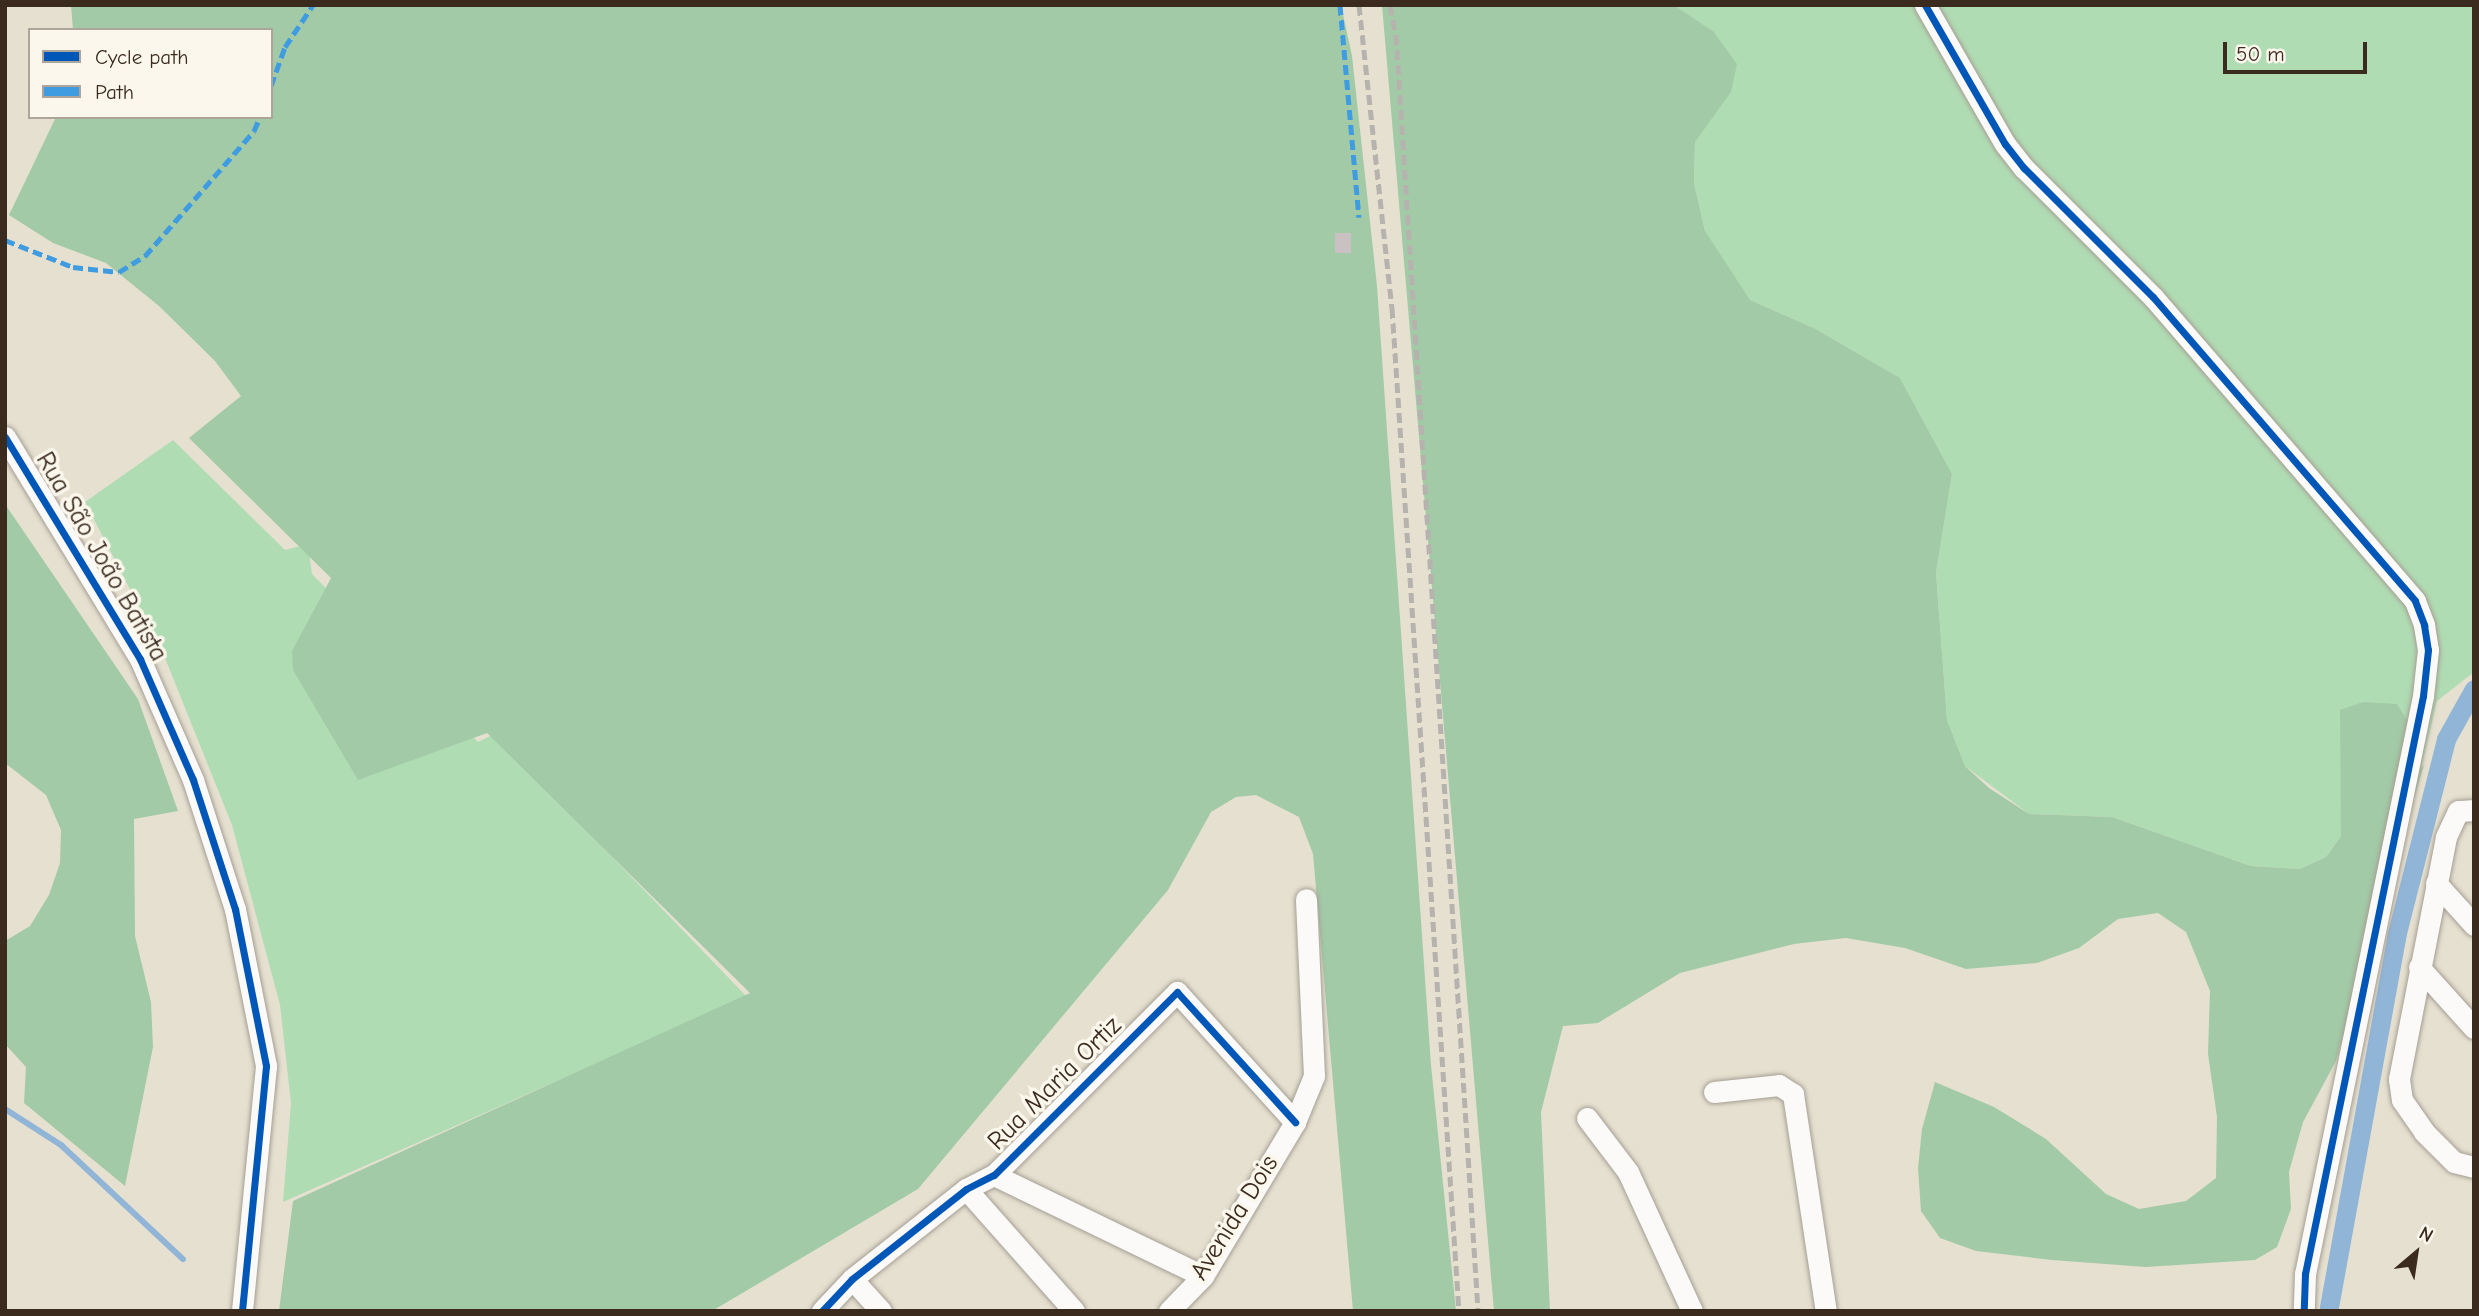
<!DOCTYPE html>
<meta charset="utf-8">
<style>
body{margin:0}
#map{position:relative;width:2479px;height:1316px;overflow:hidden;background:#e6e0d0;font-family:"Comic Neue",sans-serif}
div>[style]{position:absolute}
.green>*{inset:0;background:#b0dcb3}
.forest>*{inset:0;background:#a2caa6}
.stream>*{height:6px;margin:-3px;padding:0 3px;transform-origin:3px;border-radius:3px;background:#91b5d7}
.canal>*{height:19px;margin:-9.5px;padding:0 9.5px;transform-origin:9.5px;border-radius:9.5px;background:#91b5d7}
.building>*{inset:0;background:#c9c1c2;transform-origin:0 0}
.roads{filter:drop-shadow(0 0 2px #a59f95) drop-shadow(0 0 2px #a59f95)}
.street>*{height:21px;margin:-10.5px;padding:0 10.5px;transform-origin:10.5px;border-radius:10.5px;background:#fbfaf8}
.rail>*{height:5px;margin-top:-2.5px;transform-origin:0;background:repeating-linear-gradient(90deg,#b6b3af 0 10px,transparent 0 15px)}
.quiet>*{height:5px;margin-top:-2.5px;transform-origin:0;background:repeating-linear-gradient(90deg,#3f9ce0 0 10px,transparent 0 15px)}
.cycleway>*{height:7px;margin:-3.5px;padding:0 3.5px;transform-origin:3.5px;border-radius:3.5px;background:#0057b8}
span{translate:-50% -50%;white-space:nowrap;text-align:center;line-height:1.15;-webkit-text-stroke:7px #fbf7ec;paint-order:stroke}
.street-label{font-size:26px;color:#3b2a1e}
.frame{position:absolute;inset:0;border:7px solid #3b2a1e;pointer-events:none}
.legend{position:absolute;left:28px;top:28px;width:245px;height:91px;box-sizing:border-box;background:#fbf7ec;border:2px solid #aea59a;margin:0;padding:9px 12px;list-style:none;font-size:21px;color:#3b2a1e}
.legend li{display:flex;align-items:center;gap:14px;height:35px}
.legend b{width:35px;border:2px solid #aea59a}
.north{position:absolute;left:2381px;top:1218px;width:70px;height:70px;-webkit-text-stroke:5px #fbf7ec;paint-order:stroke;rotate:29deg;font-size:19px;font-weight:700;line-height:28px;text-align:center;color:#3b2a1e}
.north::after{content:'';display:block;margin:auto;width:24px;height:32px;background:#3b2a1e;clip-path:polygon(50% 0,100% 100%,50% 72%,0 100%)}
.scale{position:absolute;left:2223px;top:42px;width:144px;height:32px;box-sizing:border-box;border:4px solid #3b2a1e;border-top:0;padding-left:9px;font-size:21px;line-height:24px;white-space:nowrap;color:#3b2a1e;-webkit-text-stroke:5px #fbf7ec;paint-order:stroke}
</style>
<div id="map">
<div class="green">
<i style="clip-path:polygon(1674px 5px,2474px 5px,2474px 672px,2437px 701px,2421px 769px,2415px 733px,2341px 710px,2341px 836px,2326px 857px,2300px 869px,2251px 866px,2112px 817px,2029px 814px,1965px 766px,1947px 720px,1936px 573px,1952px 474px,1900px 378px,1814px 328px,1750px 300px,1726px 269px,1705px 231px,1694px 183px,1695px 142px,1709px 118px,1713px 31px)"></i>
<i style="clip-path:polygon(173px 440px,285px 550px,308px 544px,312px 574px,478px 742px,494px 734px,747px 997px,283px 1202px,291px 1103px,280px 1005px,232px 825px,163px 653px,85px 502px)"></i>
</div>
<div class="forest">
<i style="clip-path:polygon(71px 5px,1341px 5px,1352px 56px,1377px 286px,1431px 1065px,1456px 1311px,1353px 1311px,1313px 854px,1299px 817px,1256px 795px,1236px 797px,1211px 812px,1168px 890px,918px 1189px,712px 1311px,279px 1311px,293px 1201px,750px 993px,487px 733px,358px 780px,293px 670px,292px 651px,331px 578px,189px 438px,241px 396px,215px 361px,159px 306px,106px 263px,53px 243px,9px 215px,56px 117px,271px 117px,271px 30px,73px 30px)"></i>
<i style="clip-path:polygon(1382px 5px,1674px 5px,1713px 31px,1737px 64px,1731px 92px,1695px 142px,1694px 183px,1705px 231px,1750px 300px,1814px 328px,1900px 378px,1952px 474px,1936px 573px,1947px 720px,1965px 766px,1989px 788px,2029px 814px,2112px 817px,2251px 866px,2300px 869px,2326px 857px,2341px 836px,2340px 710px,2363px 702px,2397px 704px,2415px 733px,2421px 768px,2424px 765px,2336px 1061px,2303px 1122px,2289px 1172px,2291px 1209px,2277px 1247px,2255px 1260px,2146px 1267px,2052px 1260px,1976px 1251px,1940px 1238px,1921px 1211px,1918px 1168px,1922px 1129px,1935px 1082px,1994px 1107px,2046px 1139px,2106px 1194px,2139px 1209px,2186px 1201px,2216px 1178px,2217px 1117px,2208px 1054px,2210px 991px,2186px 932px,2158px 913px,2118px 919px,2079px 948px,2037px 963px,1966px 969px,1905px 948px,1846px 938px,1794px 944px,1680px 973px,1598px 1023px,1563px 1026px,1541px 1112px,1550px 1311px,1494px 1311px)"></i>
<i style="clip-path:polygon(5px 504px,138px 699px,178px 811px,134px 819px,135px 936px,151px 1002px,153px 1047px,125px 1186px,24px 1103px,26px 1067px,5px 1044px,5px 941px,30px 926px,49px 895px,60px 863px,61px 830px,46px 795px,5px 763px)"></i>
</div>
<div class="stream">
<i style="left:5px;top:1109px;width:67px;rotate:32.7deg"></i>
<i style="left:61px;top:1145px;width:167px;rotate:43.1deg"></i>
</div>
<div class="canal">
<i style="left:2329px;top:1307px;width:380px;rotate:-79.7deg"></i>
<i style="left:2397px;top:933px;width:200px;rotate:-75.8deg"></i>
<i style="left:2446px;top:739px;width:57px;rotate:-60.8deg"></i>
</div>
<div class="building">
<i style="left:1335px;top:233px;width:16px;height:20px"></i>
</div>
<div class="roads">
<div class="street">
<i style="left:1925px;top:5px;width:160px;rotate:60.1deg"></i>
<i style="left:2005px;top:144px;width:31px;rotate:52deg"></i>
<i style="left:2024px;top:168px;width:182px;rotate:45deg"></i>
<i style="left:2153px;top:297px;width:401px;rotate:49.2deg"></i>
<i style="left:2415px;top:601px;width:26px;rotate:69deg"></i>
<i style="left:2424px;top:625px;width:25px;rotate:81deg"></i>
<i style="left:2428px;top:650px;width:46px;rotate:96.2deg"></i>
<i style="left:2423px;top:696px;width:590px;rotate:101.54deg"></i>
<i style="left:2305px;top:1274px;width:37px;rotate:92deg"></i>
<i style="left:5px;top:437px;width:260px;rotate:58.7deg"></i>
<i style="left:140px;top:659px;width:132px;rotate:66.3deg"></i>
<i style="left:193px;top:780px;width:136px;rotate:72deg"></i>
<i style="left:235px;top:909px;width:160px;rotate:78.8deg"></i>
<i style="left:266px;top:1066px;width:246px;rotate:95.6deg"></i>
<i style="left:2474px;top:810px;width:16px;rotate:176deg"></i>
<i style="left:2458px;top:811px;width:29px;rotate:115deg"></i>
<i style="left:2446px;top:837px;width:247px;rotate:101deg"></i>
<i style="left:2399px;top:1079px;width:21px;rotate:82deg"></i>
<i style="left:2402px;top:1100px;width:39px;rotate:55deg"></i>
<i style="left:2424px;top:1132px;width:42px;rotate:45deg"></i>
<i style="left:2454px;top:1162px;width:21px;rotate:14deg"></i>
<i style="left:2436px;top:883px;width:57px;rotate:47.9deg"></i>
<i style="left:2419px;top:967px;width:82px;rotate:48deg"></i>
<i style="left:1714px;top:1092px;width:65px;rotate:-6.1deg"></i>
<i style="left:1779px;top:1085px;width:17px;rotate:33deg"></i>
<i style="left:1793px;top:1094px;width:219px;rotate:81.4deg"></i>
<i style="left:1587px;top:1118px;width:68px;rotate:52.8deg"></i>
<i style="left:1628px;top:1172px;width:153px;rotate:65.3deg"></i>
<i style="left:994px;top:1175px;width:232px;rotate:25.8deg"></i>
<i style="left:966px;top:1189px;width:163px;rotate:48.5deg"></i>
<i style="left:852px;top:1279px;width:43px;rotate:47.8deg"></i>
<i style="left:822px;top:1311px;width:44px;rotate:-46.8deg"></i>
<i style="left:852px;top:1279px;width:145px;rotate:-38.3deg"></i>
<i style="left:966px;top:1189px;width:31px;rotate:-27deg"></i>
<i style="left:994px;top:1175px;width:259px;rotate:-45deg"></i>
<i style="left:1177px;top:992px;width:176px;rotate:47.8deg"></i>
<i style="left:1169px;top:1311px;width:49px;rotate:-45.8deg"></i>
<i style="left:1203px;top:1276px;width:179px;rotate:-59.1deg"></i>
<i style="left:1295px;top:1122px;width:50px;rotate:-67.6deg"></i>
<i style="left:1314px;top:1076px;width:177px;rotate:-92.6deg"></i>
</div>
</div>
<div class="rail">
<i style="left:1359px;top:5px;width:305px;rotate:83.8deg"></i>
<i style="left:1392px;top:308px;width:1005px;rotate:86.18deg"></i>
<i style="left:1390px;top:5px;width:31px;rotate:79deg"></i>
<i style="left:1396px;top:35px;width:1279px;rotate:86.32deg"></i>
</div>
<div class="quiet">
<i style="left:1340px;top:5px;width:213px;rotate:84.9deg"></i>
<i style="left:271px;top:86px;width:41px;rotate:-70.3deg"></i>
<i style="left:285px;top:47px;width:50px;rotate:-56.3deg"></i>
<i style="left:5px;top:240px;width:73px;rotate:21.7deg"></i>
<i style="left:73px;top:267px;width:46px;rotate:6.2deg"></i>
<i style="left:119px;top:272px;width:31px;rotate:-32deg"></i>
<i style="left:145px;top:256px;width:166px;rotate:-48.9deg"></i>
<i style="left:254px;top:131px;width:15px;rotate:-67deg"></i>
</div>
<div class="cycleway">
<i style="left:1925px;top:5px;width:160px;rotate:60.1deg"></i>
<i style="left:2005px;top:144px;width:31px;rotate:52deg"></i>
<i style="left:2024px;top:168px;width:182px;rotate:45deg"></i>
<i style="left:2153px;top:297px;width:401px;rotate:49.2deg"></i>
<i style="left:2415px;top:601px;width:26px;rotate:69deg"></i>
<i style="left:2424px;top:625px;width:25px;rotate:81deg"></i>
<i style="left:2428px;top:650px;width:46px;rotate:96.2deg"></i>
<i style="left:2423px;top:696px;width:590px;rotate:101.54deg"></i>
<i style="left:2305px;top:1274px;width:37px;rotate:92deg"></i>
<i style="left:5px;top:437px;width:260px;rotate:58.7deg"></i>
<i style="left:140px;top:659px;width:132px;rotate:66.3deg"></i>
<i style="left:193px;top:780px;width:136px;rotate:72deg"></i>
<i style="left:235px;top:909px;width:160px;rotate:78.8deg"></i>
<i style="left:266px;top:1066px;width:246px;rotate:95.6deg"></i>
<i style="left:822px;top:1311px;width:44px;rotate:-46.8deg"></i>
<i style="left:852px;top:1279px;width:145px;rotate:-38.3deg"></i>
<i style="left:966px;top:1189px;width:31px;rotate:-27deg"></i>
<i style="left:994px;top:1175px;width:259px;rotate:-45deg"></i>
<i style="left:1177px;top:992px;width:176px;rotate:47.8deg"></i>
</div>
<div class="street-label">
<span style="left:101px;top:557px;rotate:60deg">Rua São João Batista</span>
<span style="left:1055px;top:1084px;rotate:-45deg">Rua Maria Ortiz</span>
<span style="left:1235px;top:1218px;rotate:-58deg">Avenida Dois</span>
</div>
<div class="frame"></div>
<ul class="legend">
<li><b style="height:9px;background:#0057b8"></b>Cycle path</li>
<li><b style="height:9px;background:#3f9ce0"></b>Path</li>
</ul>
<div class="north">N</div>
<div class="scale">50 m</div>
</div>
